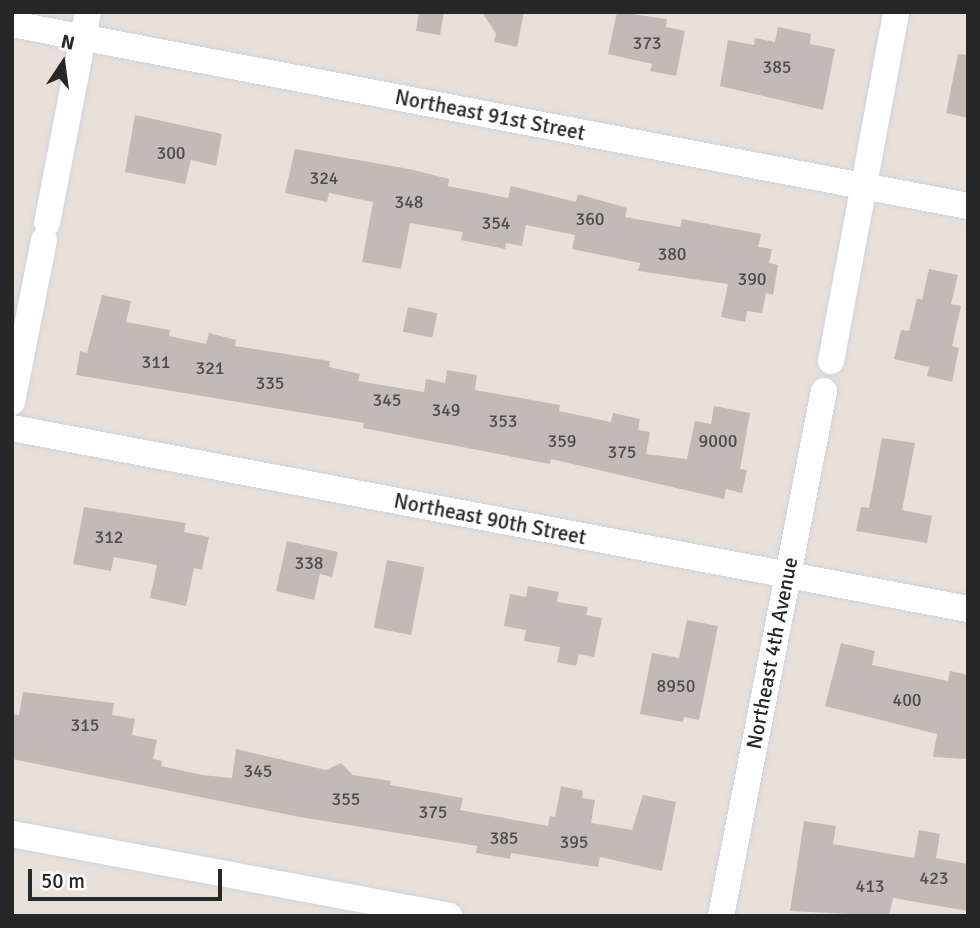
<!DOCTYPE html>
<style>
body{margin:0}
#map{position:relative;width:980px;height:928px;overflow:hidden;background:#e8e1d9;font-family:Signika,sans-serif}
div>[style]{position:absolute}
.building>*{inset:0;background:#c1bbb6;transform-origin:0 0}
.roads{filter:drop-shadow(0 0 2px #cfd2df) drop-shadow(0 0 2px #cfd2df)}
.street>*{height:26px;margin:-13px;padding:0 13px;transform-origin:13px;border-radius:13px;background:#fff}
span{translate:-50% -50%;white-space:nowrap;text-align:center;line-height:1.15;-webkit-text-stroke:6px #fff;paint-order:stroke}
.number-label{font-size:18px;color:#4e4c4b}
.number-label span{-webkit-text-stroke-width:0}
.street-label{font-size:21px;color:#272727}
.frame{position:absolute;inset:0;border:14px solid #272727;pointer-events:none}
.north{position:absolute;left:28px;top:28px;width:70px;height:70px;-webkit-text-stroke:5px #fff;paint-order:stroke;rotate:13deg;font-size:19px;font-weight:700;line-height:28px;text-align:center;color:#272727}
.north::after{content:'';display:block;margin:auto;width:24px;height:32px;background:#272727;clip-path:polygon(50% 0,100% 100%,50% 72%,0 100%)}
.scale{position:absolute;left:28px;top:869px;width:194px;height:32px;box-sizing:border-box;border:4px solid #272727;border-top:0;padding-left:9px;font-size:21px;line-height:24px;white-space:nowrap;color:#272727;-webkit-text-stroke:5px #fff;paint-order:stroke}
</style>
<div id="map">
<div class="building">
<i style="clip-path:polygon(419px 12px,444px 12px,440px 35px,416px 31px)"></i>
<i style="clip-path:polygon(482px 12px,524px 12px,517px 47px,494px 42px,496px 34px)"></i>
<i style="clip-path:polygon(617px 12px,667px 19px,666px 27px,685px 31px,676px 76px,650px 71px,652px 64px,608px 54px)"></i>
<i style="clip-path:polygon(778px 27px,811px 34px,810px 44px,835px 49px,823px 110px,720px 86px,728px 40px,754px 45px,755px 38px,775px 42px)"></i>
<i style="clip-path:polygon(958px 54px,968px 55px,968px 118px,946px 113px)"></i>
<i style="clip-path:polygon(135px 115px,222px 134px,216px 166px,191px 160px,185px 184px,125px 172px)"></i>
<i style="clip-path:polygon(295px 149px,409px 169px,449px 179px,448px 186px,508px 198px,511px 186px,576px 202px,578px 194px,627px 208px,625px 217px,680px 227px,682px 219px,761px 234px,758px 247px,772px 249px,769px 263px,778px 265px,773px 295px,766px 293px,762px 313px,747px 311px,745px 322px,721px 317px,728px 284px,638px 271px,640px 263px,572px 249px,575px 235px,526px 225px,522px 246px,506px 243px,505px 249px,461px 240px,463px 232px,410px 223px,401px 269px,362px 262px,373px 202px,329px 193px,327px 202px,285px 193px)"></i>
<i style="clip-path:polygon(929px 269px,958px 275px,951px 304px,961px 306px,952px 346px,959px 348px,952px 382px,927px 376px,929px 367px,894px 359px,901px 330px,909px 331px,917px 298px,922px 300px)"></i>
<i style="clip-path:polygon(102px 295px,131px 301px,126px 322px,170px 330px,169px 336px,206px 344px,209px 333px,236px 340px,235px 346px,330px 361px,329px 367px,360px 374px,358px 381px,424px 392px,426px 379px,445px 383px,447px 370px,477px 375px,475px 390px,560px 405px,559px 411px,611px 422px,613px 413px,640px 419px,638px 430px,650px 432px,646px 454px,687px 459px,695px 421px,711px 424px,714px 406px,750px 413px,740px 469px,747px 470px,742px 493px,726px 489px,724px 499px,551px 459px,550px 464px,363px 428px,364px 423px,76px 375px,80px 351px,87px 353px)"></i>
<i style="left:408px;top:307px;width:30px;height:25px;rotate:12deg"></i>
<i style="clip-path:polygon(882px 438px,915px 443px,902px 510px,932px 516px,927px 543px,856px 531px,861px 507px,869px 508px)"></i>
<i style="clip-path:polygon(84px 507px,186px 523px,184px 532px,209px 537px,202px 570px,194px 568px,186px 606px,150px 598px,157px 565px,114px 557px,111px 571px,73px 564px)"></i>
<i style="clip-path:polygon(287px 541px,338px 552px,332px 577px,320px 574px,314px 600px,276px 591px)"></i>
<i style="left:387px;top:560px;width:38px;height:69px;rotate:11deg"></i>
<i style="clip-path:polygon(528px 586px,559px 592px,557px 602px,588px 607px,586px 615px,602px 618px,594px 657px,579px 654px,576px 666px,557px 662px,560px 647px,524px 641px,526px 630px,504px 626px,510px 594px,526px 597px)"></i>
<i style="clip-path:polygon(687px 620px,718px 626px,699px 720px,684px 717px,683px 722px,640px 714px,652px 653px,679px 658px)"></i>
<i style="clip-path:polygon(841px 643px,875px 651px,872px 665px,948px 681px,950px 671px,968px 675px,968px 759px,933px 757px,937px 734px,825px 706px)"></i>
<i style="clip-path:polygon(23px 692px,114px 703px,112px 715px,135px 719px,132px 735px,157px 740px,153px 759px,162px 761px,161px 766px,202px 775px,232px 778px,236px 749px,326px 770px,341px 763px,353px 775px,391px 781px,390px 785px,463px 798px,460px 810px,548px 826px,550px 816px,555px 817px,561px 786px,583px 791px,582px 798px,595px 800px,591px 823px,632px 830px,643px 795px,676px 802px,662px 871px,600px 857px,598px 867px,511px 853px,510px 859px,476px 853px,477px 846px,300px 817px,12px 759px,12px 714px,19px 715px)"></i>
<i style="clip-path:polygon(804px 821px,836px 826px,833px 844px,914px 858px,919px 830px,940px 834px,936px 858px,968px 864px,968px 911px,893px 898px,889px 916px,790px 911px)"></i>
</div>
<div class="roads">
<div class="street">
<i style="left:12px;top:24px;width:973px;rotate:10.78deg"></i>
<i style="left:47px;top:223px;width:215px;rotate:-79deg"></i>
<i style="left:831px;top:361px;width:355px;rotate:-79.4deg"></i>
<i style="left:12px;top:402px;width:165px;rotate:-78.8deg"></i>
<i style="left:12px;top:428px;width:973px;rotate:10.72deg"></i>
<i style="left:12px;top:834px;width:445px;rotate:10.6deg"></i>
<i style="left:721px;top:916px;width:535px;rotate:-78.9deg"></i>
</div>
</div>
<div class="number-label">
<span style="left:647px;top:43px">373</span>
<span style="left:777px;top:67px">385</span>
<span style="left:171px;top:153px">300</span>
<span style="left:324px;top:178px">324</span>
<span style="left:409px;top:202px">348</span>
<span style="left:590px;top:219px">360</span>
<span style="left:496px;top:223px">354</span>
<span style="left:672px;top:254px">380</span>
<span style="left:752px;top:279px">390</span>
<span style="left:156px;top:362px">311</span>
<span style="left:210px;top:368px">321</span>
<span style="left:270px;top:383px">335</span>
<span style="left:387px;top:400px">345</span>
<span style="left:446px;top:410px">349</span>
<span style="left:503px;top:421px">353</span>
<span style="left:562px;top:441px">359</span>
<span style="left:718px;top:441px">9000</span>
<span style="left:622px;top:452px">375</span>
<span style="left:109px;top:537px">312</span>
<span style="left:309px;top:563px">338</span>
<span style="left:676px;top:686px">8950</span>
<span style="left:907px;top:700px">400</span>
<span style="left:85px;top:725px">315</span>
<span style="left:258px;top:771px">345</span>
<span style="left:346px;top:799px">355</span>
<span style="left:433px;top:812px">375</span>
<span style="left:504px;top:838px">385</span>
<span style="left:574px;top:842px">395</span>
<span style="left:934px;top:878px">423</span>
<span style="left:870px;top:886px">413</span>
</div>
<div class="street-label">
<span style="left:490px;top:115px;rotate:11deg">Northeast 91st Street</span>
<span style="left:490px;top:519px;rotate:11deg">Northeast 90th Street</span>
<span style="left:772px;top:653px;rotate:-79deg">Northeast 4th Avenue</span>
</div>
<div class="frame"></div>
<div class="north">N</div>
<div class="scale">50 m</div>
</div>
